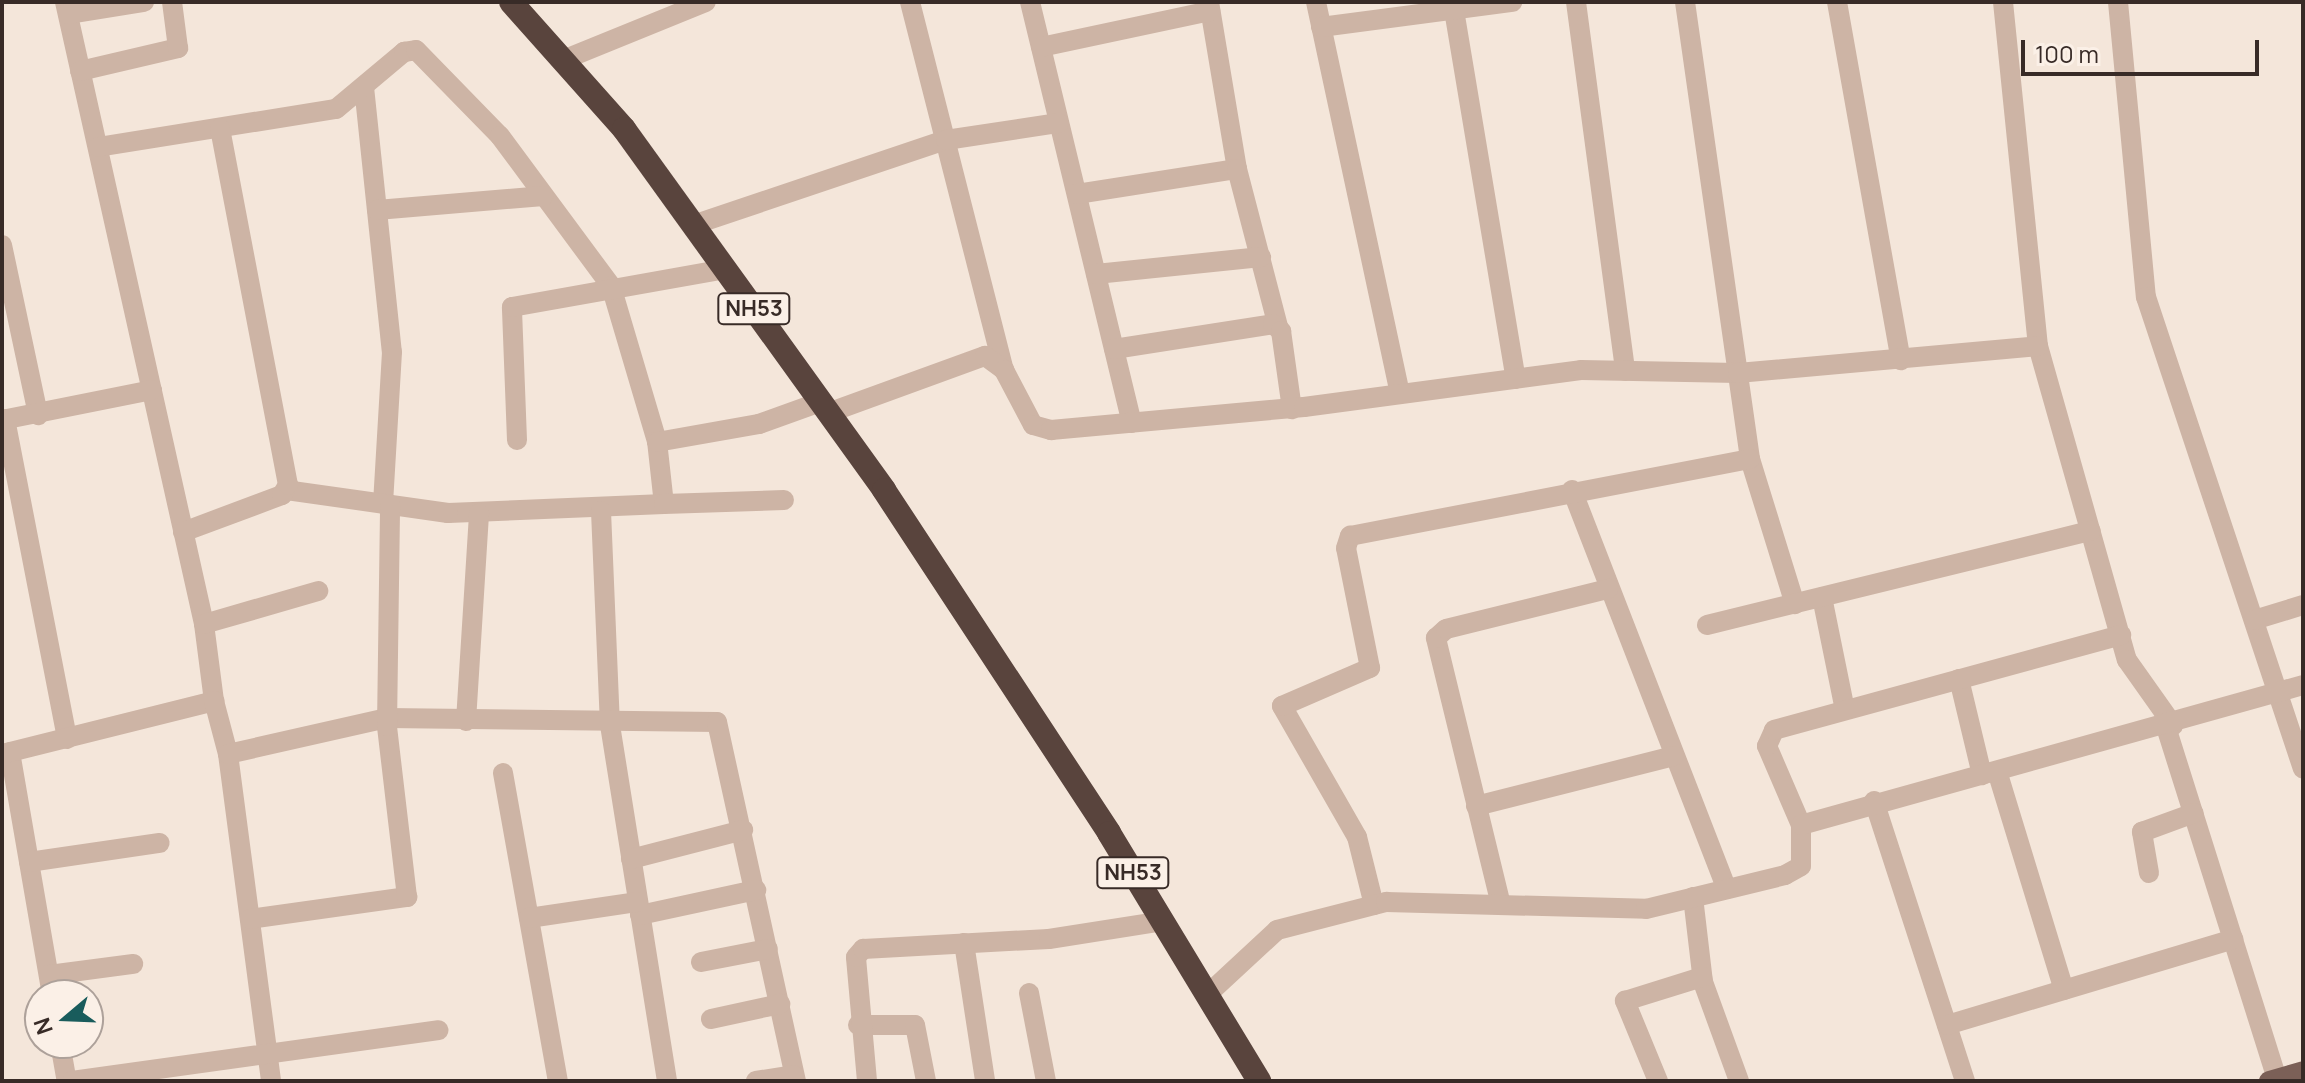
<!DOCTYPE html>
<style>
body{margin:0}
#map{position:relative;width:2305px;height:1083px;overflow:hidden;background:#f4e6da;font-family:Manrope,sans-serif}
div>[style]{position:absolute}
.minor>*{height:20px;margin:-10px;padding:0 10px;transform-origin:10px;border-radius:10px;background:#cdb4a5}
.major>*{height:20px;margin:-10px;padding:0 10px;transform-origin:10px;border-radius:10px;background:#7b6057}
.highway>*{height:24px;margin:-12px;padding:0 12px;transform-origin:12px;border-radius:12px;background:#59443d}
span{translate:-50% -50%;white-space:nowrap;text-align:center;line-height:1.15;-webkit-text-stroke:6px #fbf0e7;paint-order:stroke}
.shield-label span{padding:2px 6px;background:#fbf0e7;border:2px solid;border-radius:6px;-webkit-text-stroke-width:0}
.shield-label{font-size:22px;color:#382b27;font-weight:700}
.frame{position:absolute;inset:0;border:4px solid #382b27;pointer-events:none}
.north{position:absolute;left:24px;top:979px;width:80px;height:80px;box-sizing:border-box;background:#fbf0e7;border:2px solid #ada19a;border-radius:50%;rotate:251deg;font-size:22px;font-weight:700;line-height:32px;text-align:center;color:#382b27}
.north::after{content:'';display:block;margin:auto;width:28px;height:36px;background:#195c5c;clip-path:polygon(50% 0,100% 100%,50% 72%,0 100%)}
.scale{position:absolute;left:2021px;top:40px;width:238px;height:36px;box-sizing:border-box;border:4px solid #382b27;border-top:0;padding-left:10px;font-size:24px;line-height:28px;white-space:nowrap;color:#382b27;-webkit-text-stroke:6px #fbf0e7;paint-order:stroke}
</style>
<div id="map">
<div class="minor">
<i style="left:65px;top:2px;width:637px;rotate:77.4deg"></i>
<i style="left:204px;top:624px;width:78px;rotate:82.6deg"></i>
<i style="left:910px;top:2px;width:380px;rotate:75.7deg"></i>
<i style="left:1030px;top:2px;width:433px;rotate:76.4deg"></i>
<i style="left:1209px;top:2px;width:169px;rotate:80.5deg"></i>
<i style="left:1316px;top:2px;width:401px;rotate:77.9deg"></i>
<i style="left:1576px;top:2px;width:372px;rotate:82.4deg"></i>
<i style="left:1685px;top:2px;width:462px;rotate:81.9deg"></i>
<i style="left:1750px;top:459px;width:152px;rotate:72.8deg"></i>
<i style="left:1837px;top:2px;width:364px;rotate:79.9deg"></i>
<i style="left:2003px;top:2px;width:346px;rotate:84.2deg"></i>
<i style="left:2038px;top:346px;width:326px;rotate:74.2deg"></i>
<i style="left:2127px;top:660px;width:80px;rotate:54.7deg"></i>
<i style="left:2118px;top:2px;width:296px;rotate:84.6deg"></i>
<i style="left:2146px;top:297px;width:497px;rotate:71.6deg"></i>
<i style="left:1454px;top:10px;width:374px;rotate:80.5deg"></i>
<i style="left:68px;top:14px;width:77px;rotate:-9deg"></i>
<i style="left:1321px;top:27px;width:193px;rotate:-7.5deg"></i>
<i style="left:1041px;top:47px;width:173px;rotate:-12deg"></i>
<i style="left:563px;top:60px;width:154px;rotate:-22.1deg"></i>
<i style="left:80px;top:71px;width:101px;rotate:-13.2deg"></i>
<i style="left:178px;top:48px;width:46px;rotate:-97.4deg"></i>
<i style="left:364px;top:87px;width:266px;rotate:84deg"></i>
<i style="left:392px;top:352px;width:152px;rotate:93.4deg"></i>
<i style="left:98px;top:147px;width:241px;rotate:-9.1deg"></i>
<i style="left:336px;top:109px;width:89px;rotate:-40deg"></i>
<i style="left:404px;top:52px;width:12px;rotate:-9deg"></i>
<i style="left:416px;top:50px;width:120px;rotate:45.7deg"></i>
<i style="left:500px;top:136px;width:187px;rotate:53.5deg"></i>
<i style="left:611px;top:286px;width:162px;rotate:73.5deg"></i>
<i style="left:657px;top:441px;width:63px;rotate:83.7deg"></i>
<i style="left:664px;top:504px;width:216px;rotate:177.6deg"></i>
<i style="left:448px;top:513px;width:163px;rotate:-171.9deg"></i>
<i style="left:1077px;top:194px;width:162px;rotate:-8.9deg"></i>
<i style="left:1237px;top:169px;width:162px;rotate:75.4deg"></i>
<i style="left:377px;top:210px;width:167px;rotate:-4.8deg"></i>
<i style="left:693px;top:225px;width:267px;rotate:-18.6deg"></i>
<i style="left:946px;top:140px;width:114px;rotate:-8.6deg"></i>
<i style="left:2px;top:245px;width:174px;rotate:78deg"></i>
<i style="left:1096px;top:274px;width:166px;rotate:-5.9deg"></i>
<i style="left:1114px;top:349px;width:161px;rotate:-8.9deg"></i>
<i style="left:1273px;top:324px;width:11px;rotate:41deg"></i>
<i style="left:1281px;top:331px;width:79px;rotate:82deg"></i>
<i style="left:828px;top:413px;width:167px;rotate:-20deg"></i>
<i style="left:985px;top:356px;width:24px;rotate:36deg"></i>
<i style="left:1004px;top:370px;width:62px;rotate:62.2deg"></i>
<i style="left:1033px;top:425px;width:19px;rotate:16deg"></i>
<i style="left:1051px;top:430px;width:254px;rotate:-5.2deg"></i>
<i style="left:1304px;top:407px;width:279px;rotate:-7.6deg"></i>
<i style="left:1581px;top:370px;width:157px;rotate:1.1deg"></i>
<i style="left:1738px;top:373px;width:301px;rotate:-5.1deg"></i>
<i style="left:5px;top:419px;width:326px;rotate:79deg"></i>
<i style="left:2px;top:420px;width:153px;rotate:-11.3deg"></i>
<i style="left:517px;top:440px;width:133px;rotate:-92.2deg"></i>
<i style="left:512px;top:307px;width:216px;rotate:-10.1deg"></i>
<i style="left:657px;top:442px;width:104px;rotate:-10deg"></i>
<i style="left:759px;top:424px;width:65px;rotate:-19.8deg"></i>
<i style="left:1572px;top:490px;width:428px;rotate:68.8deg"></i>
<i style="left:664px;top:504px;width:120px;rotate:-1.9deg"></i>
<i style="left:601px;top:511px;width:214px;rotate:87.6deg"></i>
<i style="left:610px;top:725px;width:361px;rotate:80.9deg"></i>
<i style="left:183px;top:532px;width:106px;rotate:-20.5deg"></i>
<i style="left:282px;top:495px;width:12px;rotate:-59deg"></i>
<i style="left:288px;top:485px;width:363px;rotate:-100.8deg"></i>
<i style="left:1822px;top:597px;width:115px;rotate:78.5deg"></i>
<i style="left:2254px;top:620px;width:51px;rotate:-17deg"></i>
<i style="left:204px;top:624px;width:119px;rotate:-16.1deg"></i>
<i style="left:1707px;top:625px;width:395px;rotate:-13.8deg"></i>
<i style="left:1959px;top:679px;width:99px;rotate:76.5deg"></i>
<i style="left:466px;top:721px;width:208px;rotate:-86.4deg"></i>
<i style="left:2166px;top:727px;width:369px;rotate:72.5deg"></i>
<i style="left:10px;top:752px;width:247px;rotate:80.2deg"></i>
<i style="left:2px;top:754px;width:219px;rotate:-14deg"></i>
<i style="left:214px;top:701px;width:55px;rotate:75.2deg"></i>
<i style="left:228px;top:754px;width:330px;rotate:82.5deg"></i>
<i style="left:228px;top:754px;width:163px;rotate:-12.8deg"></i>
<i style="left:387px;top:718px;width:330px;rotate:0.7deg"></i>
<i style="left:717px;top:722px;width:368px;rotate:77.6deg"></i>
<i style="left:1997px;top:771px;width:229px;rotate:73deg"></i>
<i style="left:503px;top:773px;width:313px;rotate:79.9deg"></i>
<i style="left:1874px;top:801px;width:294px;rotate:72deg"></i>
<i style="left:1476px;top:806px;width:204px;rotate:-14.2deg"></i>
<i style="left:1801px;top:825px;width:86px;rotate:-113.3deg"></i>
<i style="left:1767px;top:746px;width:17px;rotate:-66deg"></i>
<i style="left:1774px;top:730px;width:360px;rotate:-15.3deg"></i>
<i style="left:631px;top:859px;width:116px;rotate:-14.5deg"></i>
<i style="left:29px;top:862px;width:132px;rotate:-8.3deg"></i>
<i style="left:2149px;top:873px;width:42px;rotate:-99.7deg"></i>
<i style="left:2142px;top:832px;width:55px;rotate:-20.1deg"></i>
<i style="left:1693px;top:897px;width:86px;rotate:83.3deg"></i>
<i style="left:1703px;top:982px;width:105px;rotate:70deg"></i>
<i style="left:1374px;top:905px;width:70px;rotate:-104deg"></i>
<i style="left:1357px;top:837px;width:151px;rotate:-119.8deg"></i>
<i style="left:1282px;top:706px;width:96px;rotate:-23.4deg"></i>
<i style="left:1370px;top:668px;width:122px;rotate:-101.3deg"></i>
<i style="left:1346px;top:548px;width:13px;rotate:-72deg"></i>
<i style="left:1350px;top:536px;width:407px;rotate:-10.9deg"></i>
<i style="left:1501px;top:905px;width:275px;rotate:-103.7deg"></i>
<i style="left:1436px;top:638px;width:13px;rotate:-42deg"></i>
<i style="left:1446px;top:629px;width:167px;rotate:-13.9deg"></i>
<i style="left:640px;top:915px;width:119px;rotate:-12.2deg"></i>
<i style="left:529px;top:918px;width:110px;rotate:-8.4deg"></i>
<i style="left:250px;top:919px;width:159px;rotate:-8deg"></i>
<i style="left:407px;top:897px;width:172px;rotate:-96.7deg"></i>
<i style="left:387px;top:726px;width:221px;rotate:-89.2deg"></i>
<i style="left:964px;top:943px;width:140px;rotate:81.3deg"></i>
<i style="left:701px;top:962px;width:68px;rotate:-11deg"></i>
<i style="left:49px;top:975px;width:85px;rotate:-7.5deg"></i>
<i style="left:1029px;top:993px;width:90px;rotate:79.1deg"></i>
<i style="left:1208px;top:994px;width:94px;rotate:-42.8deg"></i>
<i style="left:1277px;top:930px;width:113px;rotate:-14.4deg"></i>
<i style="left:1386px;top:902px;width:260px;rotate:1.5deg"></i>
<i style="left:1646px;top:909px;width:143px;rotate:-13.7deg"></i>
<i style="left:1785px;top:875px;width:18px;rotate:-29deg"></i>
<i style="left:1801px;top:866px;width:41px;rotate:-90deg"></i>
<i style="left:1801px;top:825px;width:521px;rotate:-15.58deg"></i>
<i style="left:711px;top:1019px;width:71px;rotate:-12.3deg"></i>
<i style="left:858px;top:1025px;width:57px"></i>
<i style="left:915px;top:1025px;width:57px;rotate:78.9deg"></i>
<i style="left:1947px;top:1025px;width:299px;rotate:-16.7deg"></i>
<i style="left:60px;top:1043px;width:39px;rotate:80deg"></i>
<i style="left:72px;top:1081px;width:370px;rotate:-7.9deg"></i>
<i style="left:756px;top:1081px;width:38px;rotate:-9deg"></i>
<i style="left:867px;top:1081px;width:124px;rotate:-95.1deg"></i>
<i style="left:856px;top:957px;width:11px;rotate:-49deg"></i>
<i style="left:863px;top:949px;width:186px;rotate:-3.1deg"></i>
<i style="left:1049px;top:939px;width:115px;rotate:-9deg"></i>
<i style="left:1658px;top:1081px;width:87px;rotate:-112.4deg"></i>
<i style="left:1625px;top:1001px;width:81px;rotate:-17.3deg"></i>
</div>
<div class="major">
<i style="left:2269px;top:1081px;width:35px;rotate:-16deg"></i>
</div>
<div class="highway">
<i style="left:511px;top:2px;width:170px;rotate:48.3deg"></i>
<i style="left:624px;top:129px;width:445px;rotate:54.2deg"></i>
<i style="left:884px;top:490px;width:410px;rotate:56.7deg"></i>
<i style="left:1109px;top:833px;width:290px;rotate:58.8deg"></i>
</div>
<div class="shield-label">
<span style="left:754px;top:309px">NH53</span>
<span style="left:1133px;top:873px">NH53</span>
</div>
<div class="frame"></div>
<div class="north">N</div>
<div class="scale">100 m</div>
</div>
